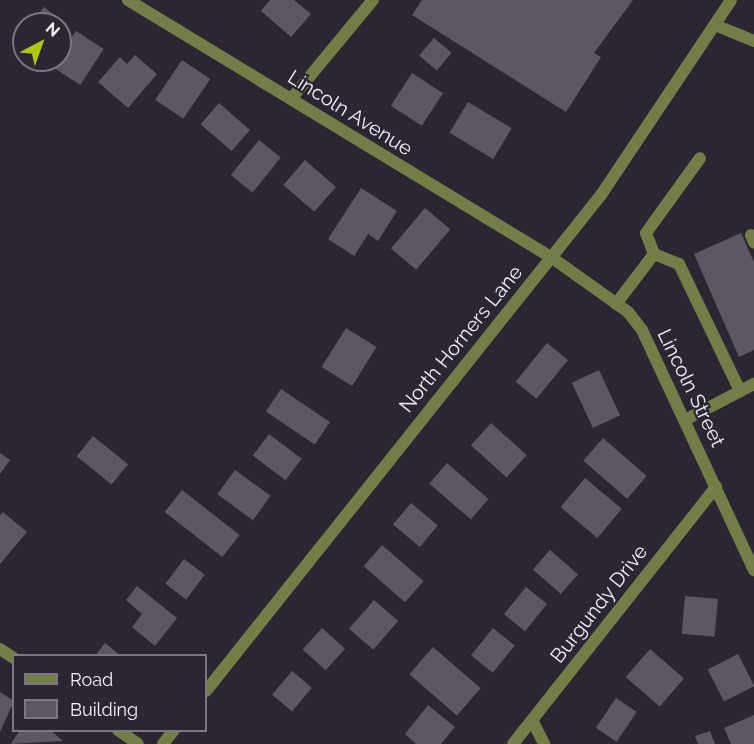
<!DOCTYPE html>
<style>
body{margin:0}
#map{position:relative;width:754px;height:744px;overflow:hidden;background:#2c2634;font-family:Raleway,sans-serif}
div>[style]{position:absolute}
.building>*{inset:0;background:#5c5666;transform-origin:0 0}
.service>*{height:12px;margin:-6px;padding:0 6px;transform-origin:6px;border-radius:6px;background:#727e45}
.minor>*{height:12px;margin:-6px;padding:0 6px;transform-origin:6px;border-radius:6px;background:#727e45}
.tertiary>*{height:12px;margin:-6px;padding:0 6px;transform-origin:6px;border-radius:6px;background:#727e45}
span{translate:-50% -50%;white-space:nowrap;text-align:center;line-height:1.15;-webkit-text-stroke:4.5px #2c2634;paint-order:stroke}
.street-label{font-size:20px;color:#f1eef7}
.legend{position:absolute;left:12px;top:654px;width:195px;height:78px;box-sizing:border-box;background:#2c2634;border:2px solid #7b7682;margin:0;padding:8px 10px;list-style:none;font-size:18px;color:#f1eef7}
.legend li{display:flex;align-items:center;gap:12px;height:30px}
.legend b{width:30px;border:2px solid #7b7682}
.north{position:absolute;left:12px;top:12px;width:60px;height:60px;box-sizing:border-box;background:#2c2634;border:2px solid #7b7682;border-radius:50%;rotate:41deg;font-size:16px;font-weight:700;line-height:24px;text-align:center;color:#f1eef7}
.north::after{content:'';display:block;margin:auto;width:21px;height:27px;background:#acc612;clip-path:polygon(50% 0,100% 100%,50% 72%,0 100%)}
</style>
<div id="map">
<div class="building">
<i style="clip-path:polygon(270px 0,294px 0,311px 14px,291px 37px,261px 11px)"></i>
<i style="clip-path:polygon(422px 0,633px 0,594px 53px,601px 57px,566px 112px,412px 15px)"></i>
<i style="clip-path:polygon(44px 7px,67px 26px,60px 35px,60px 24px,31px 24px)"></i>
<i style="left:76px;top:31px;width:33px;height:43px;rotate:33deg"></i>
<i style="left:434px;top:38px;width:23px;height:23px;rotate:40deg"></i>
<i style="clip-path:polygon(135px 55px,157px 74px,128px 108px,98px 82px,120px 57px,127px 64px)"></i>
<i style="left:182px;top:60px;width:34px;height:48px;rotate:34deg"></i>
<i style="left:412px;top:73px;width:37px;height:39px;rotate:33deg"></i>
<i style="left:468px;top:102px;width:51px;height:36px;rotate:31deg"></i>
<i style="left:219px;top:103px;width:41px;height:28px;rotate:41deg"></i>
<i style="left:259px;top:140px;width:28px;height:45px;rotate:39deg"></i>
<i style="left:305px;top:160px;width:41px;height:33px;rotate:41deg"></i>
<i style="clip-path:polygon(361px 188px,397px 211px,378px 241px,368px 234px,354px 256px,328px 239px)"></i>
<i style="left:425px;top:208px;width:33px;height:53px;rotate:40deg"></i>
<i style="clip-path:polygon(741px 233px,754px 262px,754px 350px,739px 357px,694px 254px)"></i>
<i style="left:346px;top:328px;width:36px;height:46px;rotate:32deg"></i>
<i style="left:547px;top:343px;width:27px;height:50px;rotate:39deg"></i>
<i style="left:599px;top:370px;width:50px;height:30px;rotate:65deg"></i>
<i style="left:281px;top:389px;width:59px;height:27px;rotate:34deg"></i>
<i style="left:491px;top:423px;width:48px;height:30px;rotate:42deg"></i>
<i style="left:269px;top:434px;width:41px;height:27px;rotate:37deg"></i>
<i style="left:93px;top:436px;width:45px;height:26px;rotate:39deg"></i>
<i style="left:603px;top:438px;width:58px;height:30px;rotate:41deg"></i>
<i style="clip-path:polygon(0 453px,10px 460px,0 474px)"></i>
<i style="left:447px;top:463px;width:55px;height:27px;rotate:41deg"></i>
<i style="left:235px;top:470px;width:44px;height:30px;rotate:36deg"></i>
<i style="left:585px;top:478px;width:48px;height:38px;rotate:40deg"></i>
<i style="left:182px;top:490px;width:73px;height:28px;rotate:38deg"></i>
<i style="left:411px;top:503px;width:35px;height:28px;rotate:40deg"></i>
<i style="clip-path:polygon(3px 512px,27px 532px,0 564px,0 515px)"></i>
<i style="left:382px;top:545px;width:55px;height:28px;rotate:41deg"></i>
<i style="left:550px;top:550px;width:37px;height:26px;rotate:41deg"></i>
<i style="left:184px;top:559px;width:26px;height:31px;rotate:37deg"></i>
<i style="clip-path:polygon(137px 586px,177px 618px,155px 646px,132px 627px,142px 614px,126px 600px)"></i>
<i style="left:526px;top:587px;width:27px;height:35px;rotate:39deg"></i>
<i style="left:685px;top:596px;width:33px;height:38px;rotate:5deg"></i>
<i style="left:374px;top:600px;width:32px;height:38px;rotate:41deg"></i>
<i style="left:322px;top:628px;width:31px;height:29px;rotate:42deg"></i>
<i style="left:493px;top:628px;width:28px;height:35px;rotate:39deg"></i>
<i style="clip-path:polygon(105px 643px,121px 656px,95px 656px)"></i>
<i style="left:433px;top:647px;width:63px;height:36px;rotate:41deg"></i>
<i style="left:650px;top:649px;width:45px;height:37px;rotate:41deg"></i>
<i style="left:738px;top:654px;width:36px;height:34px;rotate:63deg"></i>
<i style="left:292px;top:671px;width:26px;height:31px;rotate:40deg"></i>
<i style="clip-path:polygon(0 692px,14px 701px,0 732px)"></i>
<i style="left:616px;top:698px;width:25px;height:36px;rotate:34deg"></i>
<i style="clip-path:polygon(428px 705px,455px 727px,441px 744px,416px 744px,405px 734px)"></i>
<i style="clip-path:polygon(754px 715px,754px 744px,731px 744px,724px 728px)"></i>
<i style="clip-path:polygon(20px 730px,50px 730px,63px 741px,11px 744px)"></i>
<i style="clip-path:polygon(710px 731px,715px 744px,698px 744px,695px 736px)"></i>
</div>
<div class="service">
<i style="left:291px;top:99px;width:129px;rotate:-50.4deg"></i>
<i style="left:751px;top:235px;width:8px;rotate:67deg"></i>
<i style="left:654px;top:254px;width:27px;rotate:22deg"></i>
<i style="left:679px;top:264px;width:141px;rotate:64.3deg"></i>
<i style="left:616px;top:304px;width:63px;rotate:-52.8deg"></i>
<i style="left:654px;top:254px;width:22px;rotate:-111deg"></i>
<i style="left:646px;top:233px;width:92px;rotate:-54.2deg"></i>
<i style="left:685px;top:420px;width:78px;rotate:-27.6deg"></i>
</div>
<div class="minor">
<i style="left:128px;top:0;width:495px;rotate:31.3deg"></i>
<i style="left:551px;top:257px;width:95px;rotate:35.5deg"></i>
<i style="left:628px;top:312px;width:23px;rotate:52deg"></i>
<i style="left:642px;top:330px;width:265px;rotate:65deg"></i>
<i style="left:0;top:649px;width:17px;rotate:33deg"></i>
<i style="left:532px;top:720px;width:27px;rotate:63deg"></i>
<i style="left:118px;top:730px;width:24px;rotate:35deg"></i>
<i style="left:513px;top:744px;width:328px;rotate:-51.7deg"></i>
</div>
<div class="tertiary">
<i style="left:715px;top:25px;width:42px;rotate:22.3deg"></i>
<i style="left:206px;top:691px;width:634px;rotate:-51.47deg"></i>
<i style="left:601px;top:195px;width:234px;rotate:-56.3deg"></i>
<i style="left:163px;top:744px;width:18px;rotate:-52deg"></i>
</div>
<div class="street-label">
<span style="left:350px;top:113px;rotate:32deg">Lincoln Avenue</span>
<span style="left:461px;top:339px;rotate:-51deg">North Horners Lane</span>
<span style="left:691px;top:388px;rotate:64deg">Lincoln Street</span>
<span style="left:599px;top:604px;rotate:-52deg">Burgundy Drive</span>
</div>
<ul class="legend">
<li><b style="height:8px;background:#727e45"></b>Road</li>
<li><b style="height:16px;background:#5c5666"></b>Building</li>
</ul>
<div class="north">N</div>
</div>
